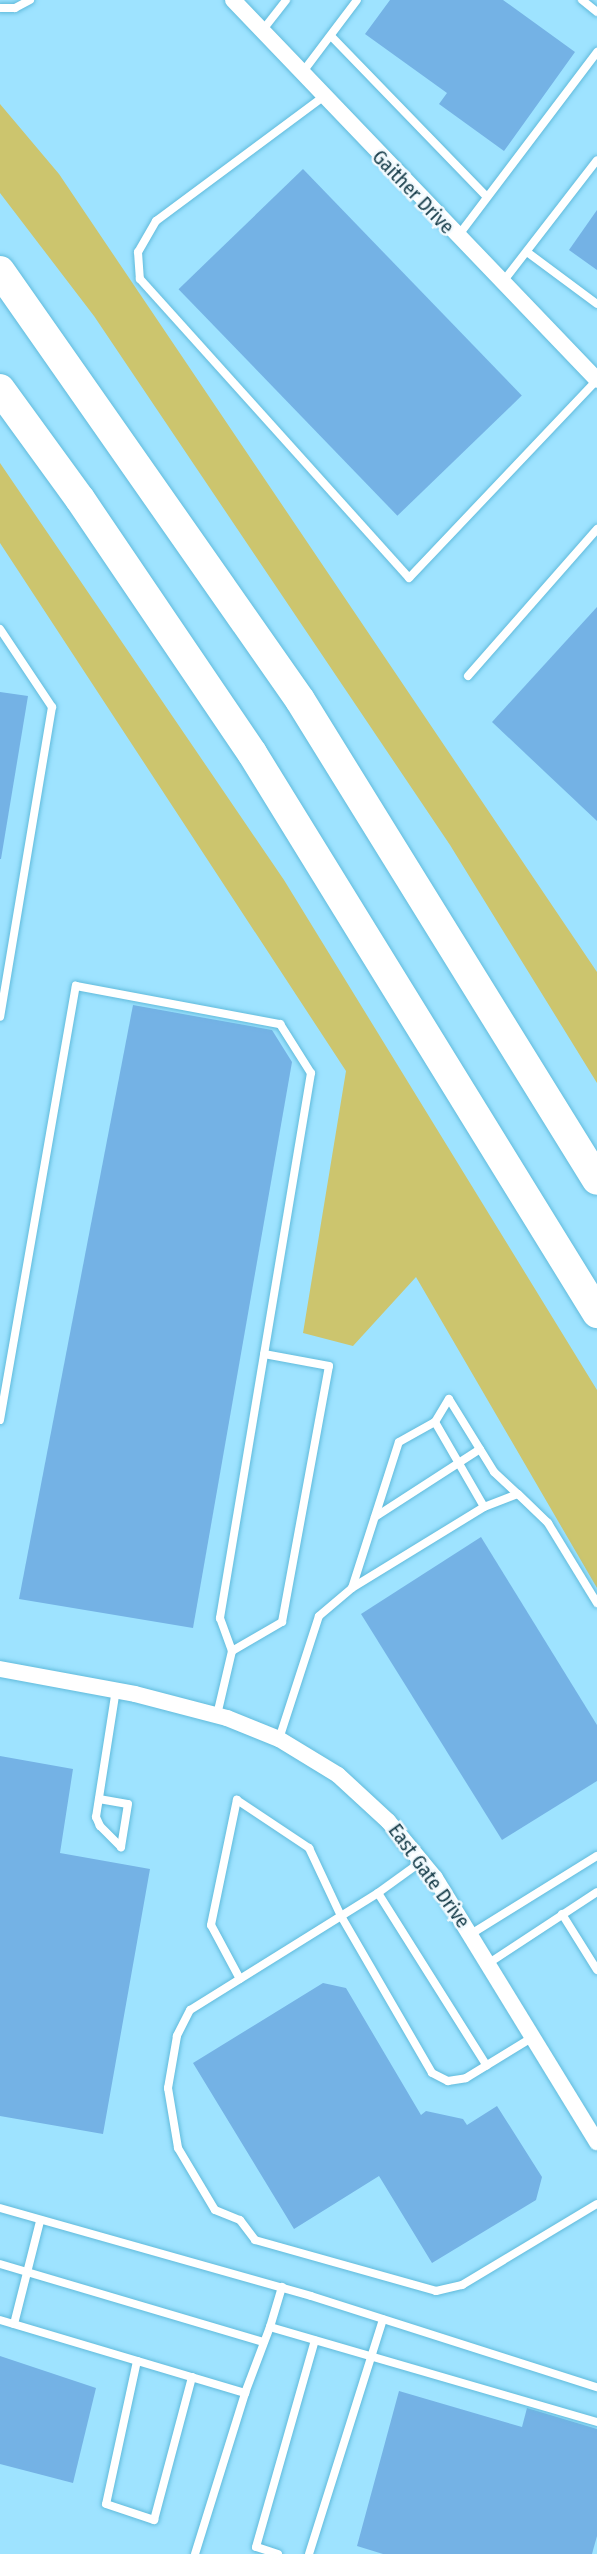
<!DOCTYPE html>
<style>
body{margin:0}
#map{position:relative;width:597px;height:2554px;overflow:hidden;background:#9ee3ff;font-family:"Fira Sans Condensed",sans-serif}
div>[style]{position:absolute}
.green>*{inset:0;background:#ccc56e}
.building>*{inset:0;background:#74b2e5;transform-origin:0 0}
.roads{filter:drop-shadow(0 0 2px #61bbdc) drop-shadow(0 0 2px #61bbdc)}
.lane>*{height:8px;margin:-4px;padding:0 4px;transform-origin:4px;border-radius:4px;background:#fff}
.street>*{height:16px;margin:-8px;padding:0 8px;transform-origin:8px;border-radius:8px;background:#fff}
.highway>*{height:30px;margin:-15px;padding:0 15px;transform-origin:15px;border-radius:15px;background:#fff}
span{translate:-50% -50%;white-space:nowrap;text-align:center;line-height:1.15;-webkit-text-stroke:5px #f2fafe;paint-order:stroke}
.street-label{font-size:20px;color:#113845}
</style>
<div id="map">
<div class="green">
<i style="clip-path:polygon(0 104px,59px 174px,597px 972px,597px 1083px,450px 845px,94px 316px,0 193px)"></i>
<i style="clip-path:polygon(0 463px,284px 880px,597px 1390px,597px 1588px,416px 1277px,353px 1346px,303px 1333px,346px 1071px,0 543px)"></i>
</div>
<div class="building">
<i style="clip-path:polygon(390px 0,503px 0,575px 52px,504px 151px,439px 104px,447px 93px,365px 34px)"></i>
<i style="left:303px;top:169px;width:315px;height:173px;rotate:46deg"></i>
<i style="clip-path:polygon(597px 210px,597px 270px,569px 250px)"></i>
<i style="clip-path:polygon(597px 607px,597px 821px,492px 722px)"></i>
<i style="clip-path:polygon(0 692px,28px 696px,1px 859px,0 859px)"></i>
<i style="clip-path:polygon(133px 1005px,272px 1030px,292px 1062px,193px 1628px,19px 1599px)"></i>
<i style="clip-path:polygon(481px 1537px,597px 1725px,597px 1781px,502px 1840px,361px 1614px)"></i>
<i style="clip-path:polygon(0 1756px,73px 1769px,60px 1853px,150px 1869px,103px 2134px,0 2116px)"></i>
<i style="clip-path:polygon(323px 1983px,346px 1988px,421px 2115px,426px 2111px,463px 2119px,467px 2125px,497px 2106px,542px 2177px,536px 2200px,432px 2263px,379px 2176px,294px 2229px,193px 2063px)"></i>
<i style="clip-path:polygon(0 2356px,96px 2388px,73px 2483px,0 2464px)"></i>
<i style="clip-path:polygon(399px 2391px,522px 2427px,527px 2408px,597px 2429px,597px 2536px,592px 2554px,383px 2554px,357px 2546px)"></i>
</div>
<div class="roads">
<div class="lane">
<i style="left:582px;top:0;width:19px;rotate:39deg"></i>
<i style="left:0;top:8px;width:15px"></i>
<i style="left:15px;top:8px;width:17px;rotate:-28deg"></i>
<i style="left:262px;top:31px;width:39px;rotate:-52deg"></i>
<i style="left:331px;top:36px;width:224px;rotate:45.9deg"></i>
<i style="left:302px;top:73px;width:91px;rotate:-53deg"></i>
<i style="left:323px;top:97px;width:208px;rotate:143.4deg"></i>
<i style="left:156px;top:221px;width:36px;rotate:120deg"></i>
<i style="left:138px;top:252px;width:27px;rotate:86deg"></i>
<i style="left:140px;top:279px;width:402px;rotate:48deg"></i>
<i style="left:409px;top:578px;width:273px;rotate:-46.5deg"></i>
<i style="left:458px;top:236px;width:231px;rotate:-52.9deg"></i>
<i style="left:527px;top:252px;width:87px;rotate:36.6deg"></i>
<i style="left:502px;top:283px;width:155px;rotate:-52.3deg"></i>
<i style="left:0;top:629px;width:94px;rotate:56.3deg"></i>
<i style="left:52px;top:707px;width:314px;rotate:99.5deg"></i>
<i style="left:468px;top:676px;width:196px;rotate:-48.7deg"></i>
<i style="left:0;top:1420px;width:441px;rotate:-80.1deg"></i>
<i style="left:76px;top:986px;width:208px;rotate:10.6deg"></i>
<i style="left:280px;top:1024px;width:58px;rotate:57.7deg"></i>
<i style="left:311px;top:1073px;width:553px;rotate:99.48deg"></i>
<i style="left:220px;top:1618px;width:35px;rotate:70deg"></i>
<i style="left:232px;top:1651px;width:66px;rotate:103.2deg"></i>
<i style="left:435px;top:1422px;width:27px;rotate:-59deg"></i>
<i style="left:449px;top:1399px;width:86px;rotate:58.3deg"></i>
<i style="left:494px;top:1472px;width:33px;rotate:43deg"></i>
<i style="left:484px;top:1507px;width:36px;rotate:-21deg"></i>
<i style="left:518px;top:1494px;width:42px;rotate:44deg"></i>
<i style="left:548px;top:1523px;width:94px;rotate:58.5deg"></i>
<i style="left:375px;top:1517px;width:125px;rotate:-32.9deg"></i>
<i style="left:232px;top:1651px;width:58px;rotate:-30.1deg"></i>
<i style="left:282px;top:1622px;width:260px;rotate:-79.6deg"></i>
<i style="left:329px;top:1366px;width:66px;rotate:-169.5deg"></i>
<i style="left:279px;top:1739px;width:129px;rotate:-72deg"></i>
<i style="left:319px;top:1616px;width:43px;rotate:-40.3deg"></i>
<i style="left:352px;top:1588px;width:153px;rotate:-72.2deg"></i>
<i style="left:399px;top:1442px;width:41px;rotate:-29.1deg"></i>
<i style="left:435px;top:1422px;width:98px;rotate:60deg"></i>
<i style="left:484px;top:1507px;width:155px;rotate:148.5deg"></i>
<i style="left:99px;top:1799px;width:29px;rotate:10deg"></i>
<i style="left:128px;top:1804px;width:44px;rotate:99.2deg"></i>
<i style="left:121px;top:1847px;width:30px;rotate:-135deg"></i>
<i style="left:100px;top:1826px;width:10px;rotate:-114deg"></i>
<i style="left:96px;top:1817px;width:129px;rotate:-81.1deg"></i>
<i style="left:422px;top:1861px;width:54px;rotate:144deg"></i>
<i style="left:378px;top:1893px;width:221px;rotate:148.1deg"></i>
<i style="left:190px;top:2010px;width:29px;rotate:117deg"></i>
<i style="left:177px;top:2036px;width:53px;rotate:99.8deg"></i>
<i style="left:168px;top:2088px;width:61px;rotate:80.5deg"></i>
<i style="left:178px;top:2148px;width:72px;rotate:59.2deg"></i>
<i style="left:215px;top:2210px;width:27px;rotate:22deg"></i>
<i style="left:240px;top:2220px;width:25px;rotate:53deg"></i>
<i style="left:255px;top:2240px;width:188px;rotate:15.7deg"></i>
<i style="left:436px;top:2291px;width:27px;rotate:-13deg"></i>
<i style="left:462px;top:2285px;width:157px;rotate:-31deg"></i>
<i style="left:378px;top:1893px;width:204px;rotate:57.8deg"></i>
<i style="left:562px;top:1914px;width:66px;rotate:58deg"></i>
<i style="left:471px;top:1934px;width:148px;rotate:-31.8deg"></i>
<i style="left:489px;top:1963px;width:129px;rotate:-33.3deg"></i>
<i style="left:240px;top:1979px;width:61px;rotate:-118.2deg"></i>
<i style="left:211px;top:1925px;width:128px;rotate:-78.3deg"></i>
<i style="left:237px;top:1800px;width:87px;rotate:33.7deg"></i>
<i style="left:309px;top:1848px;width:75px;rotate:64.8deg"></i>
<i style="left:341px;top:1916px;width:181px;rotate:59.9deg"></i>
<i style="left:432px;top:2073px;width:18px;rotate:27deg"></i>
<i style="left:448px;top:2081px;width:18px;rotate:-9deg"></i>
<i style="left:466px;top:2078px;width:79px;rotate:-31.5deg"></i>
<i style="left:0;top:2208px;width:323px;rotate:15.8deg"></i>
<i style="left:311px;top:2296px;width:300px;rotate:17.7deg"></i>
<i style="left:0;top:2264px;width:275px;rotate:16.5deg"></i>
<i style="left:0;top:2320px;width:256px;rotate:16.6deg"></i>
<i style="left:14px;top:2324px;width:106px;rotate:-75.8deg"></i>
<i style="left:270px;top:2327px;width:42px;rotate:-73.3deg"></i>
<i style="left:137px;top:2361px;width:146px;rotate:102.2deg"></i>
<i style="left:106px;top:2504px;width:51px;rotate:18.4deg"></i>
<i style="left:154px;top:2520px;width:148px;rotate:-75.1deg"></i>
<i style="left:195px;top:2554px;width:169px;rotate:-72.7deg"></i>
<i style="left:245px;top:2393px;width:71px;rotate:-69.3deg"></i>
<i style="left:270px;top:2327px;width:341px;rotate:16.2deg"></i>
<i style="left:278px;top:2554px;width:23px;rotate:-162deg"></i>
<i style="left:256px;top:2547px;width:215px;rotate:-74.1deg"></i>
<i style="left:309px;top:2554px;width:246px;rotate:-72.5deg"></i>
</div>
<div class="street">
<i style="left:233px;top:0;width:526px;rotate:46.23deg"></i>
<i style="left:0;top:1669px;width:137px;rotate:10.5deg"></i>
<i style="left:135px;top:1694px;width:95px;rotate:14.6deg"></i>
<i style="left:227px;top:1718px;width:56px;rotate:22deg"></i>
<i style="left:279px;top:1739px;width:69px;rotate:31.4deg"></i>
<i style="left:338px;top:1775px;width:68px;rotate:42.6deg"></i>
<i style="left:388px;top:1821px;width:74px;rotate:50.5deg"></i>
<i style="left:435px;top:1878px;width:310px;rotate:58.5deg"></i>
</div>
<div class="highway">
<i style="left:0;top:271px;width:523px;rotate:55.03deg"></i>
<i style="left:300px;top:700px;width:564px;rotate:58.25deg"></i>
<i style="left:0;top:389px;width:136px;rotate:54deg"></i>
<i style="left:80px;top:499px;width:307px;rotate:55.9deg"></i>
<i style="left:252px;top:753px;width:658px;rotate:58.36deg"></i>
</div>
</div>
<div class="street-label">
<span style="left:413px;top:192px;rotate:46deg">Gaither Drive</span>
<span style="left:429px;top:1876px;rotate:54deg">East Gate Drive</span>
</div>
</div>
